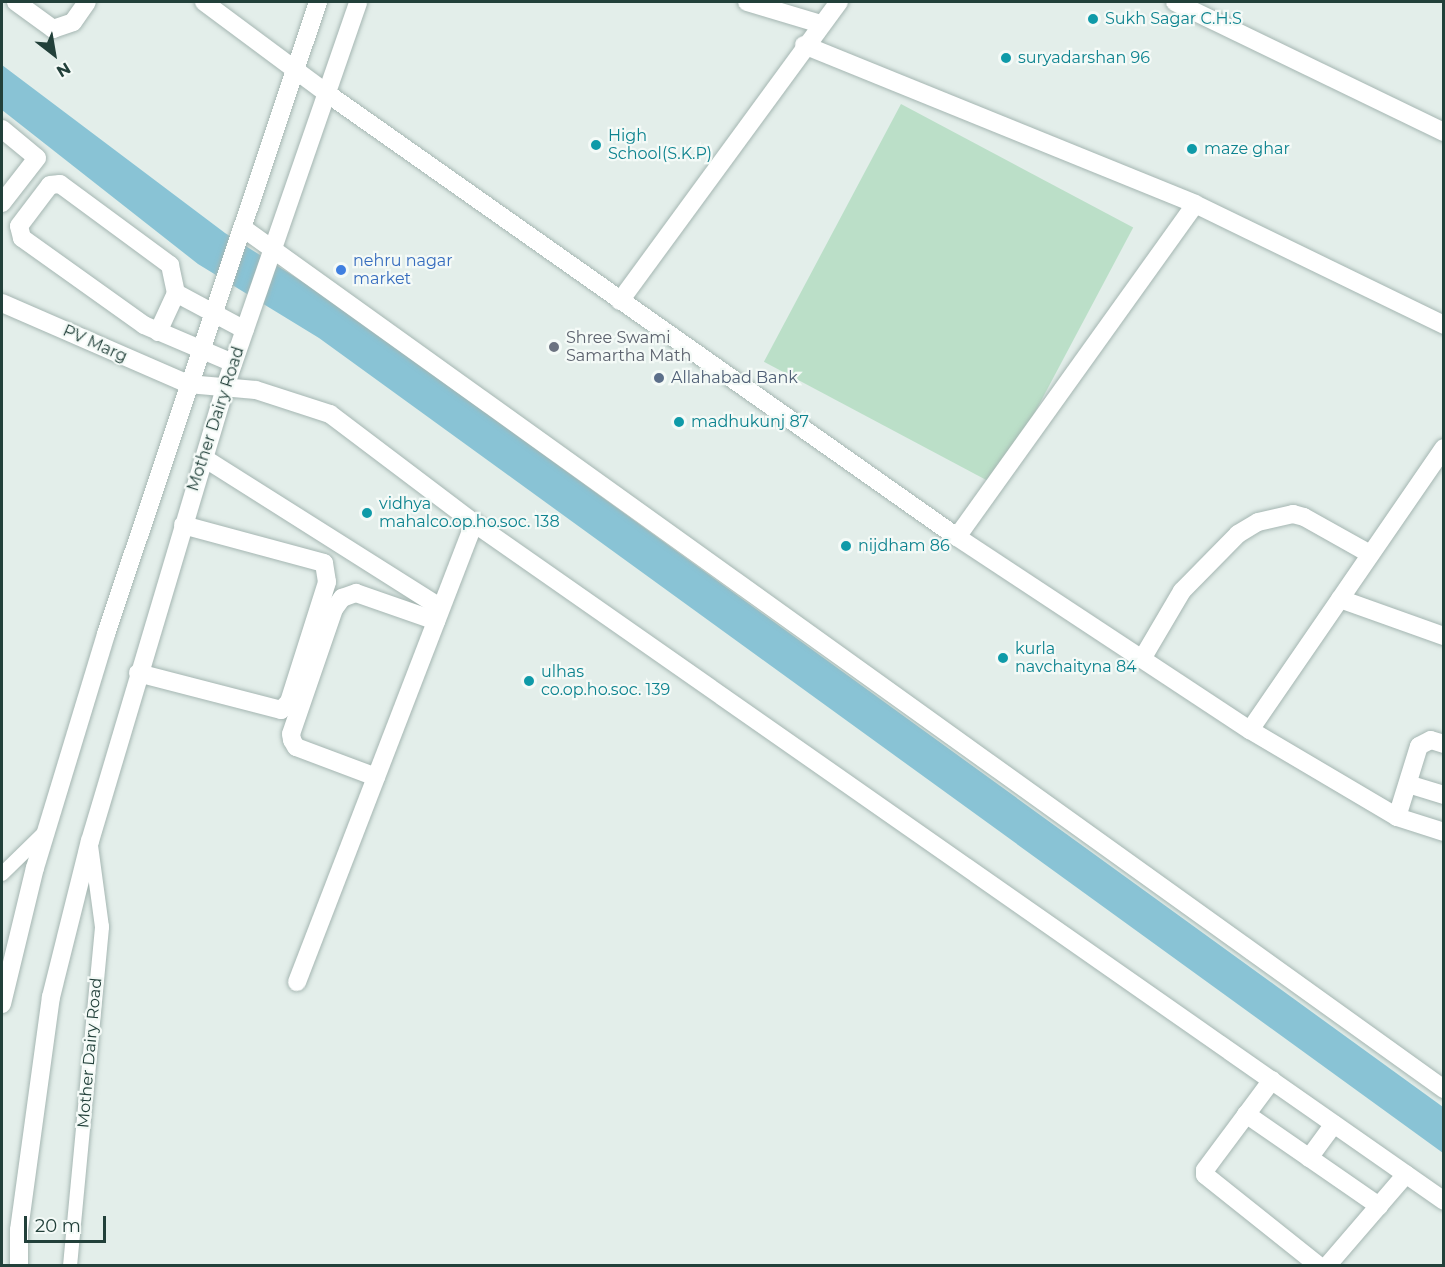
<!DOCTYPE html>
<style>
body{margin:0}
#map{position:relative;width:1445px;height:1267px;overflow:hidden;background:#e3eeea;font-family:Montserrat,sans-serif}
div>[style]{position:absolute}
.green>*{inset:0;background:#bbdfc8;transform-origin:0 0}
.water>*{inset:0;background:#89c3d5}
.roads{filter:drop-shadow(0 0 2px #a5b6b2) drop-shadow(0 0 2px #a5b6b2)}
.lane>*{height:14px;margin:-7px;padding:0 7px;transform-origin:7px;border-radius:7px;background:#fff}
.street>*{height:18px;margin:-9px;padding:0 9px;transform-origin:9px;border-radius:9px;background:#fff}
.secondary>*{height:18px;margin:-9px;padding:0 9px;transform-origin:9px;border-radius:9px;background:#fff}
.dots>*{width:16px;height:16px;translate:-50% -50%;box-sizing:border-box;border:3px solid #f4faf7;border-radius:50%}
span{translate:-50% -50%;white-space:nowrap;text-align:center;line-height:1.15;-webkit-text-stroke:4.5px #f4faf7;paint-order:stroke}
.culture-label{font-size:16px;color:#0d838f}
.left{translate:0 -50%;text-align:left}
.shop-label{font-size:16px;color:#366cbe}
.worship-label{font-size:16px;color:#5b616d}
.street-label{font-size:16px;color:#22403a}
.service-label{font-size:16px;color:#4e5e75}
.frame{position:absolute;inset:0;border:3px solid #22403a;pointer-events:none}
.north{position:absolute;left:24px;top:24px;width:60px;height:60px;-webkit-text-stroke:4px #f4faf7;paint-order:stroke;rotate:149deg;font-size:16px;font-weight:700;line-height:24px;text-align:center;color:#22403a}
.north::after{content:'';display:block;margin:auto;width:21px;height:27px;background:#22403a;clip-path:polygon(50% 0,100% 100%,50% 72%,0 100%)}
.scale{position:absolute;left:24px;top:1216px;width:82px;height:27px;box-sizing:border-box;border:3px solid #22403a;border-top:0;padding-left:8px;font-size:18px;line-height:21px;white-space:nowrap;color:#22403a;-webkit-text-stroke:4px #f4faf7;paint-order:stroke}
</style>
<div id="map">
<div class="green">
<i style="left:901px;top:104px;width:263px;height:292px;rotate:28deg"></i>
</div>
<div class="water">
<i style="clip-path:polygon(2px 65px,225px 233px,319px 292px,1443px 1107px,1443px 1153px,319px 338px,198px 264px,2px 110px)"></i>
</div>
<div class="roads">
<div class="lane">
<i style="left:2px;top:874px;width:60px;rotate:-44.3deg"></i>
<i style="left:70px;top:1266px;width:341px;rotate:-84.6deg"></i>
<i style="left:102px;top:927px;width:82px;rotate:-97.7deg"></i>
</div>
<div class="street">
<i style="left:16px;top:2px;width:46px;rotate:36.1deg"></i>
<i style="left:53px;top:29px;width:21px;rotate:-19deg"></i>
<i style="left:73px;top:22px;width:24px;rotate:-55deg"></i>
<i style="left:204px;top:2px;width:154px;rotate:36.6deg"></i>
<i style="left:328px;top:94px;width:769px;rotate:35.16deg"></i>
<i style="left:957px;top:537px;width:351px;rotate:33.4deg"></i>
<i style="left:1250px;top:730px;width:171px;rotate:30.6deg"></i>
<i style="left:1397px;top:817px;width:49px;rotate:17.7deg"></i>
<i style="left:747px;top:2px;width:77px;rotate:16.6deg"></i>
<i style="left:1175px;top:2px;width:299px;rotate:25.8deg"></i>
<i style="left:804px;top:45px;width:422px;rotate:22.1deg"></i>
<i style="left:1195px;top:204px;width:277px;rotate:25.9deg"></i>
<i style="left:2px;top:129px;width:45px;rotate:39.6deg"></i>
<i style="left:37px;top:158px;width:57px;rotate:127.9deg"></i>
<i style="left:243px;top:228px;width:1478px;rotate:35.64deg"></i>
<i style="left:620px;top:301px;width:371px;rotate:-53.8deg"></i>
<i style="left:2px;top:303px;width:203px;rotate:23.5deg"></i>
<i style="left:188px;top:384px;width:68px;rotate:5deg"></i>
<i style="left:256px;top:390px;width:78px;rotate:18deg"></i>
<i style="left:330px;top:414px;width:181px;rotate:37.1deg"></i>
<i style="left:474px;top:523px;width:1183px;rotate:34.95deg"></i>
<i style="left:158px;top:332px;width:43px;rotate:-65.2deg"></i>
<i style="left:233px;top:363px;width:97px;rotate:-156.9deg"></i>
<i style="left:144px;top:325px;width:150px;rotate:-144.5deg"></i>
<i style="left:22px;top:238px;width:12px;rotate:-104deg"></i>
<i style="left:19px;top:226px;width:51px;rotate:-52.9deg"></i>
<i style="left:50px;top:185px;width:10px;rotate:-6deg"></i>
<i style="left:60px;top:184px;width:137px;rotate:36.4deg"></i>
<i style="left:170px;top:265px;width:29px;rotate:78deg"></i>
<i style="left:176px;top:293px;width:78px;rotate:28.2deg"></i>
<i style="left:204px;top:458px;width:280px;rotate:32.3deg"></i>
<i style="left:957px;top:537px;width:409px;rotate:-54.4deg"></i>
<i style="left:1340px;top:599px;width:110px;rotate:19.6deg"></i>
<i style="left:1142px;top:659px;width:79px;rotate:-59.5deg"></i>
<i style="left:1182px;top:591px;width:80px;rotate:-45.5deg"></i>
<i style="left:1238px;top:534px;width:23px;rotate:-31deg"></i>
<i style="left:1258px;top:522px;width:36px;rotate:-13deg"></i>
<i style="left:1293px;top:514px;width:11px;rotate:15deg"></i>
<i style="left:1304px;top:517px;width:76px;rotate:29.3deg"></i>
<i style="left:138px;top:673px;width:148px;rotate:14.5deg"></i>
<i style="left:281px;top:710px;width:11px;rotate:-45deg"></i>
<i style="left:289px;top:702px;width:126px;rotate:-72.4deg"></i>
<i style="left:327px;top:582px;width:19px;rotate:-99deg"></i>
<i style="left:324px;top:563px;width:146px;rotate:-164.9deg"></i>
<i style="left:1250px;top:730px;width:342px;rotate:-55.5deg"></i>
<i style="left:376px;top:777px;width:85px;rotate:-159.4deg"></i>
<i style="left:296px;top:747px;width:8px;rotate:-120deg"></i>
<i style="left:292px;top:740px;width:6px;rotate:-99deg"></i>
<i style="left:291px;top:734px;width:132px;rotate:-71deg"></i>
<i style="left:334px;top:609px;width:14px;rotate:-54deg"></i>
<i style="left:342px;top:598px;width:15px;rotate:-20deg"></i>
<i style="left:356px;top:593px;width:85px;rotate:19.3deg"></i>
<i style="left:1408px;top:784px;width:38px;rotate:17deg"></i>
<i style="left:1397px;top:817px;width:74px;rotate:-72.8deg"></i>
<i style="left:1419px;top:746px;width:13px;rotate:-27deg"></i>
<i style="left:1431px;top:740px;width:14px;rotate:17deg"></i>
<i style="left:297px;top:982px;width:492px;rotate:-68.9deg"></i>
<i style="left:1272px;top:1080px;width:112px;rotate:126.7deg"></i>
<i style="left:1205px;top:1170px;width:5px;rotate:90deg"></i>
<i style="left:1205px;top:1175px;width:146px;rotate:38.6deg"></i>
<i style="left:1246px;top:1114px;width:162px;rotate:34.7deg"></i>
<i style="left:1309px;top:1158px;width:42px;rotate:-53.7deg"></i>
<i style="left:1327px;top:1266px;width:121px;rotate:-49.3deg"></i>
</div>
<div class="secondary">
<i style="left:2px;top:1004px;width:140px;rotate:-76.4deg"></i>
<i style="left:35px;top:868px;width:245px;rotate:-73.1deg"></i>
<i style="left:106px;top:634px;width:667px;rotate:-71.46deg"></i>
<i style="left:19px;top:1266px;width:36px;rotate:-90deg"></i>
<i style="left:19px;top:1230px;width:235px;rotate:-82.2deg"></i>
<i style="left:51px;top:997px;width:161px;rotate:-76deg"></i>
<i style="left:90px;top:841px;width:474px;rotate:-73.4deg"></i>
<i style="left:225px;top:387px;width:407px;rotate:-70.9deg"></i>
</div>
</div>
<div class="dots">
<i style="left:1093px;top:19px;background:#0f9aa8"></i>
<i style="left:1006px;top:58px;background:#0f9aa8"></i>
<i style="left:596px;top:145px;background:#0f9aa8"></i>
<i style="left:1192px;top:149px;background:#0f9aa8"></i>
<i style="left:341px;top:270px;background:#3f7fe0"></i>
<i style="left:554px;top:347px;background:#6b7280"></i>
<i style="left:659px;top:378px;background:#5c6f8a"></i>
<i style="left:679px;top:422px;background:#0f9aa8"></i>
<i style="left:367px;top:513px;background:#0f9aa8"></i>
<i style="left:846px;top:546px;background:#0f9aa8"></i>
<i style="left:1003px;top:658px;background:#0f9aa8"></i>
<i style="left:529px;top:681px;background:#0f9aa8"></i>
</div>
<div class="culture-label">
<span class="left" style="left:1105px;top:19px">Sukh Sagar C.H.S</span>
<span class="left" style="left:1018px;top:58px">suryadarshan 96</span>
<span class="left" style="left:608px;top:145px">High<br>School(S.K.P)</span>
<span class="left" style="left:1204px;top:149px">maze ghar</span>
<span class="left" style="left:691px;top:422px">madhukunj 87</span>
<span class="left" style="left:379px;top:513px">vidhya<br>mahalco.op.ho.soc. 138</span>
<span class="left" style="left:858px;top:546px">nijdham 86</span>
<span class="left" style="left:1015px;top:658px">kurla<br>navchaityna 84</span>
<span class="left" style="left:541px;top:681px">ulhas<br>co.op.ho.soc. 139</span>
</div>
<div class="shop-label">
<span class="left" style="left:353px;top:270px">nehru nagar<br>market</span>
</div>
<div class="worship-label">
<span class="left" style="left:566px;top:347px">Shree Swami<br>Samartha Math</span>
</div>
<div class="street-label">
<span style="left:95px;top:344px;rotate:24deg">PV Marg</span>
<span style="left:216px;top:419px;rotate:-72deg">Mother Dairy Road</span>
<span style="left:90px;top:1053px;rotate:-85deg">Mother Dairy Road</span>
</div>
<div class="service-label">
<span class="left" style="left:671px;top:378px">Allahabad Bank</span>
</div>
<div class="frame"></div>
<div class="north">N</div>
<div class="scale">20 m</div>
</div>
